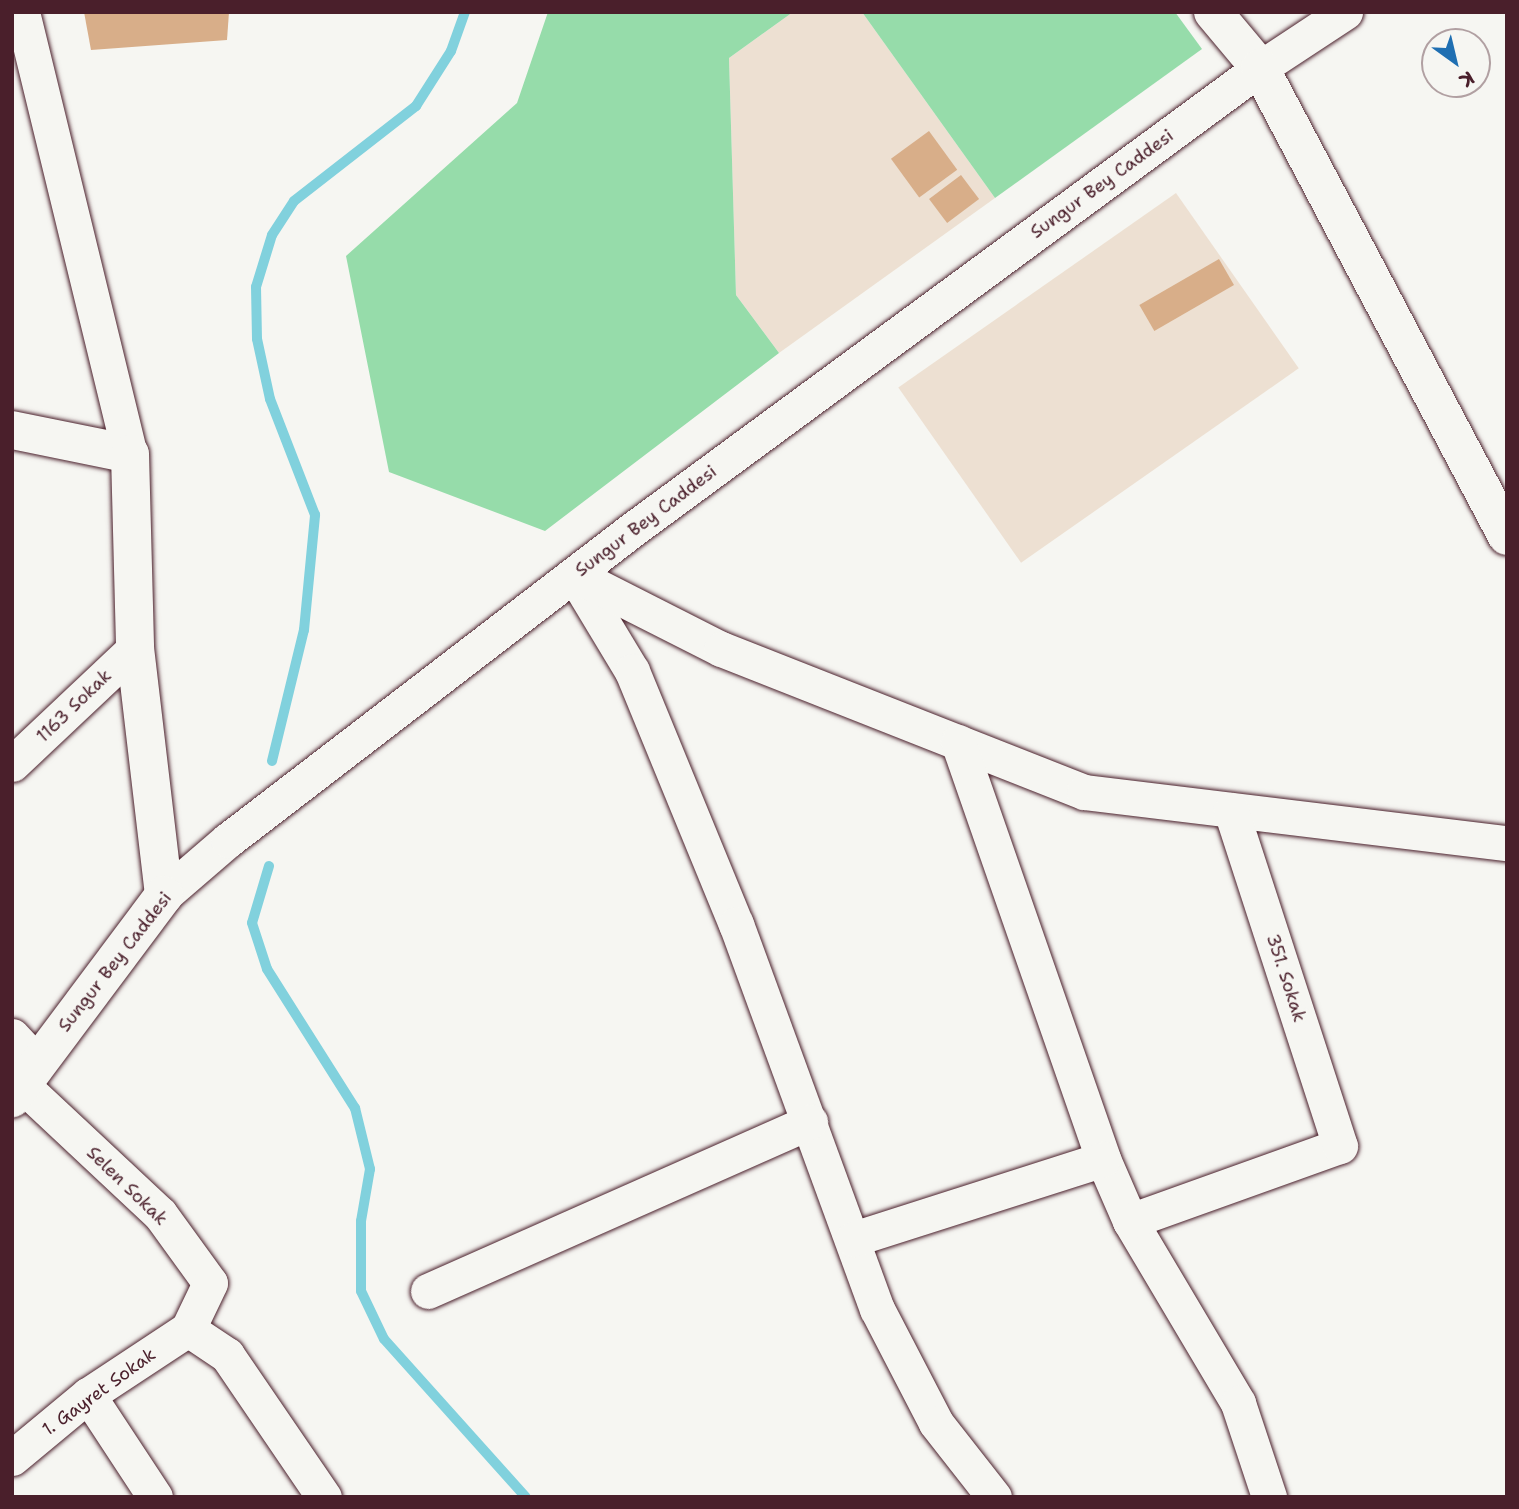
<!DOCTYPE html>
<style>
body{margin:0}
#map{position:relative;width:1519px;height:1509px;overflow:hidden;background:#f6f6f2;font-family:"Shantell Sans",sans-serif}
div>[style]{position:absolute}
.built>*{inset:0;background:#ede0d2;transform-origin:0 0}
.green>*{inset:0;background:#96dcaa}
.stream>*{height:10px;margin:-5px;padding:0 5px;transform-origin:5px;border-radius:5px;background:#81d1dd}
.building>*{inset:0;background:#d8ae89;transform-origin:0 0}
.roads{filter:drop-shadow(0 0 2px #4a1f2b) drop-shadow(0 0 2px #4a1f2b)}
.minor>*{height:35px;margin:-17.5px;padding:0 17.5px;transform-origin:17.5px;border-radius:17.5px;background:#f6f6f2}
.tertiary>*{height:38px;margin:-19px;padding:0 19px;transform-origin:19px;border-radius:19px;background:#f6f6f2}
span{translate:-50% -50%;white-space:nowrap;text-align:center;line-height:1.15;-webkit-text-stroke:6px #f6f6f2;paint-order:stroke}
.street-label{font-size:18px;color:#4a1f2b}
.frame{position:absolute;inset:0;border:14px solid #4a1f2b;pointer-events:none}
.north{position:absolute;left:1421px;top:28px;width:70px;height:70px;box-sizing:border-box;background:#f6f6f2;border:2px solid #b1a0a2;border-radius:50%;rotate:146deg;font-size:19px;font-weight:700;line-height:28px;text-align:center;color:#4a1f2b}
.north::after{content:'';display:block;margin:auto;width:24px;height:32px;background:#1f6fb2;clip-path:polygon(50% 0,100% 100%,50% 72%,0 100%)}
</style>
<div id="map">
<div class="built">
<i style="clip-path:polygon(793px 12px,862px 12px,995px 198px,779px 353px,736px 295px,729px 58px)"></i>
<i style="left:1176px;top:193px;width:214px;height:339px;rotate:55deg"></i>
</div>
<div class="green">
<i style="clip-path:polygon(548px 12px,793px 12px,729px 58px,736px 295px,779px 353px,545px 531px,389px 472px,346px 256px,517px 103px)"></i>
<i style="clip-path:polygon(862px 12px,1175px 12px,1202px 49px,995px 198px)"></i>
</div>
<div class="stream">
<i style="left:272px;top:761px;width:135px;rotate:-76.3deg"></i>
<i style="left:304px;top:630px;width:116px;rotate:-84.5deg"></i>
<i style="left:315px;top:515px;width:124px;rotate:-111.2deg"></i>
<i style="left:270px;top:399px;width:61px;rotate:-102.2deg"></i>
<i style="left:257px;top:339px;width:52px;rotate:-91.1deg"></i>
<i style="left:256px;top:287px;width:54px;rotate:-72.9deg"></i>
<i style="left:272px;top:235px;width:40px;rotate:-57.1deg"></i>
<i style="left:294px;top:201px;width:155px;rotate:-37.9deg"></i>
<i style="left:416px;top:106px;width:65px;rotate:-57.5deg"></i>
<i style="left:451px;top:51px;width:41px;rotate:-70.3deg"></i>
<i style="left:269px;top:866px;width:59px;rotate:106.6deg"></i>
<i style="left:252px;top:923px;width:48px;rotate:71.9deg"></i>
<i style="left:267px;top:969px;width:165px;rotate:57.7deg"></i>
<i style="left:355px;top:1108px;width:63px;rotate:76.2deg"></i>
<i style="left:370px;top:1169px;width:53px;rotate:99.8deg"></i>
<i style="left:361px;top:1221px;width:70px;rotate:90deg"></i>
<i style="left:361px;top:1291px;width:53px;rotate:64.4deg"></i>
<i style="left:384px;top:1339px;width:212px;rotate:48.1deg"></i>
</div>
<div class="building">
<i style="clip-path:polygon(84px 12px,229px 12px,227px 40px,91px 50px)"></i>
<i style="left:929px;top:131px;width:48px;height:47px;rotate:54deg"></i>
<i style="left:961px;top:175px;width:30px;height:40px;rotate:53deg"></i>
<i style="left:1219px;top:259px;width:30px;height:92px;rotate:60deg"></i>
</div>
<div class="roads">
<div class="minor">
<i style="left:22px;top:12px;width:455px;rotate:76.3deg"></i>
<i style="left:574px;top:575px;width:112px;rotate:58.9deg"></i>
<i style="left:632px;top:671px;width:274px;rotate:67.7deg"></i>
<i style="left:736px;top:924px;width:410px;rotate:69.9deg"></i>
<i style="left:877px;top:1309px;width:128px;rotate:62.6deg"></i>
<i style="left:936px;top:1423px;width:94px;rotate:51.9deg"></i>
<i style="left:577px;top:576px;width:161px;rotate:26.9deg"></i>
<i style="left:721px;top:649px;width:390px;rotate:21.5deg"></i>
<i style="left:1084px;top:792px;width:426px;rotate:6.9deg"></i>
<i style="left:958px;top:742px;width:441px;rotate:70.8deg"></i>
<i style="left:1103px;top:1159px;width:68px;rotate:66.5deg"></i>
<i style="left:1130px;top:1221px;width:212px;rotate:59.3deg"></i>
<i style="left:1238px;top:1403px;width:99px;rotate:71.7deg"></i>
<i style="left:12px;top:764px;width:169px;rotate:-43.3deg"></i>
<i style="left:164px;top:895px;width:84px;rotate:-40.7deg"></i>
<i style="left:228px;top:840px;width:511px;rotate:-37.52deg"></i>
<i style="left:633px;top:529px;width:778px;rotate:-36.33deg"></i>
<i style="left:1260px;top:68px;width:102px;rotate:-33.4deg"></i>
<i style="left:12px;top:1036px;width:37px;rotate:47deg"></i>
<i style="left:22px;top:1085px;width:189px;rotate:43.1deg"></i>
<i style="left:160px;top:1214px;width:85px;rotate:54.1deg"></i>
<i style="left:210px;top:1283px;width:51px;rotate:115.6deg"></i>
<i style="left:188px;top:1329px;width:47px;rotate:33.7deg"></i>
<i style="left:227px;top:1355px;width:172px;rotate:55.7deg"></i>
<i style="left:1130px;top:1221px;width:223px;rotate:-19.7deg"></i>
<i style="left:1340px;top:1146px;width:353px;rotate:-108deg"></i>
<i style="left:853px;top:1239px;width:262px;rotate:-17.7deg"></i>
<i style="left:428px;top:1291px;width:418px;rotate:-23.9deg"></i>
<i style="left:88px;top:1395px;width:122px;rotate:56.7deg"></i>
<i style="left:12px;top:1458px;width:99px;rotate:-39.7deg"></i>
<i style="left:88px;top:1395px;width:120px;rotate:-33.4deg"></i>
</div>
<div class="tertiary">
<i style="left:1213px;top:12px;width:73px;rotate:50deg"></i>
<i style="left:1260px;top:68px;width:529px;rotate:62.18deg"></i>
<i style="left:12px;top:430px;width:120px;rotate:11.5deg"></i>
<i style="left:130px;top:454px;width:194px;rotate:88.5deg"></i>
<i style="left:135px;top:648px;width:249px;rotate:83.3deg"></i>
<i style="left:164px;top:895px;width:254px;rotate:126.8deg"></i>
</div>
</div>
<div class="street-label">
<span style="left:1102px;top:184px;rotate:-36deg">Sungur Bey Caddesi</span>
<span style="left:646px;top:521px;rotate:-37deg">Sungur Bey Caddesi</span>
<span style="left:74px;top:706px;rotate:-44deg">1163 Sokak</span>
<span style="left:115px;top:962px;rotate:-52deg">Sungur Bey Caddesi</span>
<span style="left:1286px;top:978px;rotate:72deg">351. Sokak</span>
<span style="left:127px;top:1186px;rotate:44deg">Selen Sokak</span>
<span style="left:99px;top:1392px;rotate:-36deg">1. Gayret Sokak</span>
</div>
<div class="frame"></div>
<div class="north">K</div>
</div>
